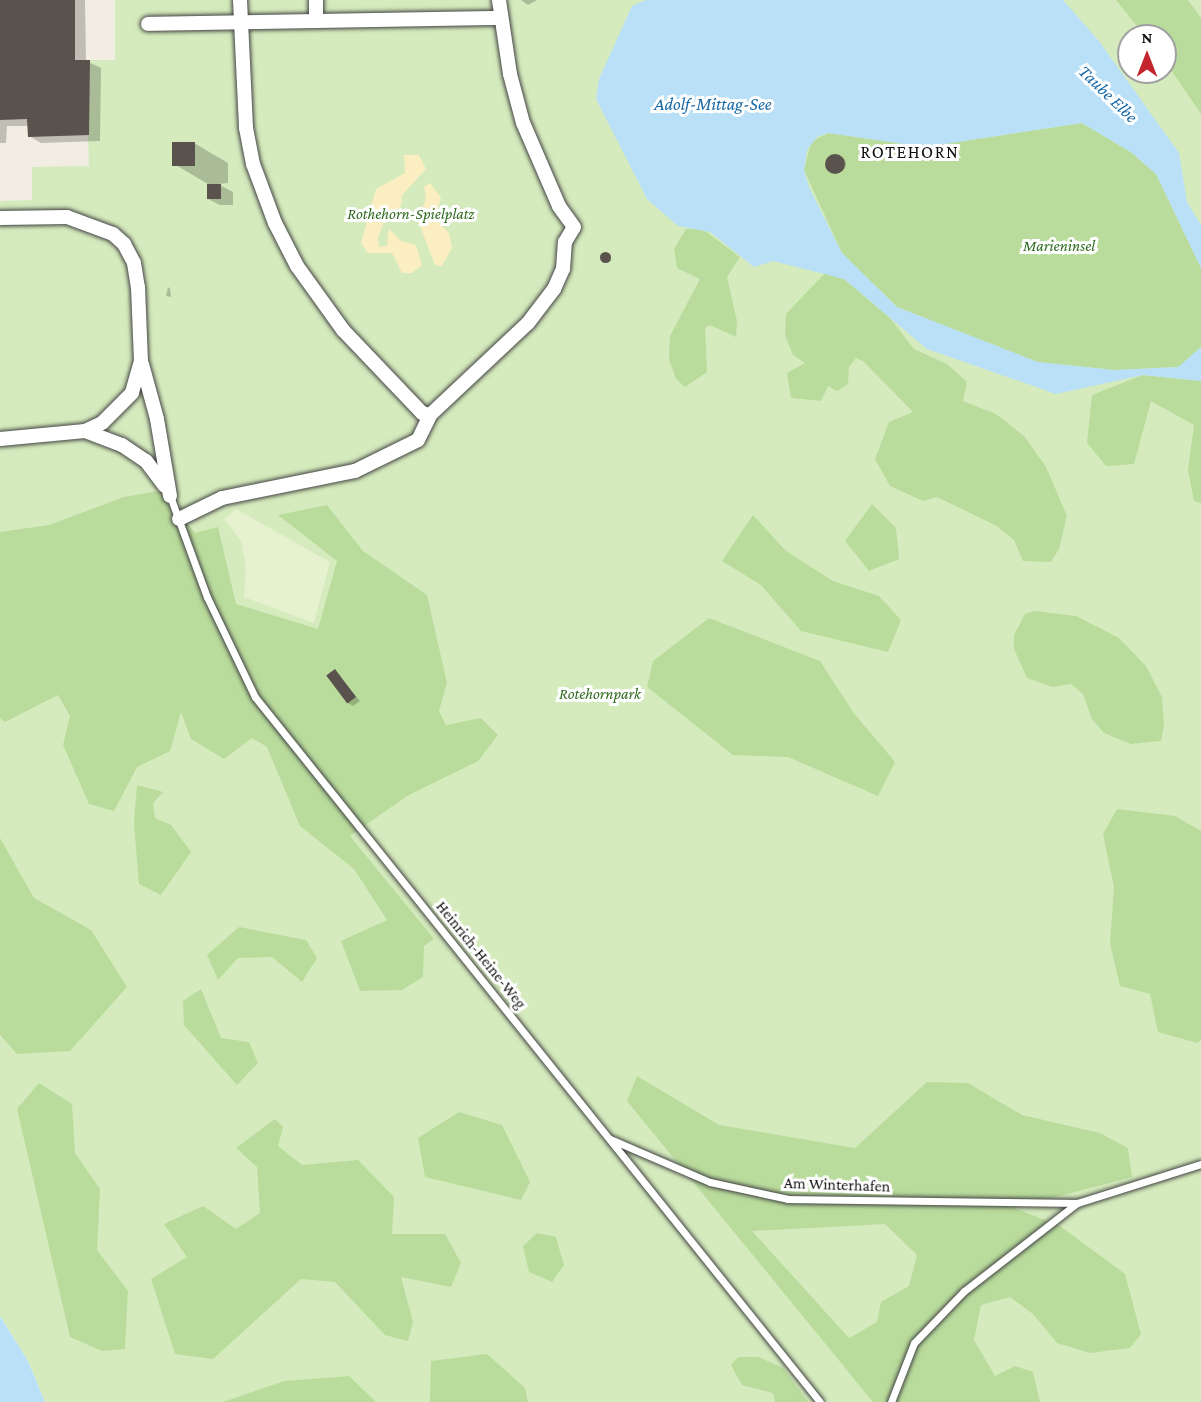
<!DOCTYPE html>
<style>
body{margin:0}
#map{position:relative;width:1201px;height:1402px;overflow:hidden;background:#fffdf5;font-family:"Crimson Pro",serif}
div>[style]{position:absolute}
.green>*{inset:0;background:#d5ebbd}
.forest>*{inset:0;background:#b9dc9c}
.sand>*{inset:0;background:#fbeec1}
.pitch>*{inset:0;background:#e6f2cf}
.plaza>*{inset:0;background:#f1ede2;transform-origin:0 0}
.water>*{inset:0;background:#b9e0f7}
.shadow>*{inset:0;background:#0003}
.round{border-radius:50%}
.building>*{inset:0;background:#5a524d;transform-origin:0 0}
.roads{filter:drop-shadow(0 0 2px #444) drop-shadow(0 0 2px #444)}
.lane>*{height:7px;margin:-3.5px;padding:0 3.5px;transform-origin:3.5px;border-radius:3.5px;background:#fff}
.street>*{height:14px;margin:-7px;padding:0 7px;transform-origin:7px;border-radius:7px;background:#fff}
span{translate:-50% -50%;white-space:nowrap;text-align:center;line-height:1.15;-webkit-text-stroke:6px #fff;paint-order:stroke}
.park-label{font-size:16px;color:#2f6b1f;font-style:italic}
.street-label{font-size:16px;color:#111}
.water-label{font-size:18px;color:#1768a6;font-style:italic}
.neighbourhood-label{font-size:18px;color:#111;letter-spacing:1.5px}
.north{position:absolute;left:1117px;top:24px;width:60px;height:60px;box-sizing:border-box;background:#fff;border:2px solid #a0a0a0;border-radius:50%;rotate:0deg;font-size:16px;font-weight:700;line-height:24px;text-align:center;color:#111}
.north::after{content:'';display:block;margin:auto;width:21px;height:27px;background:#c4262e;clip-path:polygon(50% 0,100% 100%,50% 72%,0 100%)}
</style>
<div id="map">
<div class="green">
<i style="clip-path:polygon(evenodd,0 0,1201px 0,1201px 1402px,45px 1402px,28px 1361px,0 1316px,0 0,1129px 36px,1165px 36px,1165px 72px,1129px 72px,1129px 36px)"></i>
</div>
<div class="forest">
<i style="clip-path:polygon(1116px 0,1188px 0,1201px 18px,1201px 114px,1165px 61px,1165px 36px,1145px 36px)"></i>
<i style="clip-path:polygon(1082px 123px,1132px 153px,1156px 174px,1201px 268px,1201px 347px,1179px 367px,1114px 370px,1037px 362px,897px 307px,842px 253px,804px 170px,811px 142px,828px 133px,925px 147px)"></i>
<i style="clip-path:polygon(701px 228px,740px 257px,727px 277px,737px 321px,736px 337px,710px 325px,705px 328px,707px 372px,685px 387px,676px 379px,669px 359px,670px 336px,700px 279px,677px 268px,674px 249px,686px 229px)"></i>
<i style="clip-path:polygon(826px 272px,844px 279px,890px 318px,914px 349px,947px 364px,967px 382px,963px 401px,996px 414px,1024px 436px,1046px 467px,1067px 516px,1059px 549px,1051px 562px,1023px 561px,1014px 540px,997px 526px,937px 497px,923px 501px,890px 486px,875px 459px,889px 422px,913px 412px,863px 361px,856px 358px,849px 367px,848px 384px,837px 391px,828px 386px,821px 401px,791px 398px,787px 373px,805px 363px,793px 355px,785px 335px,786px 314px)"></i>
<i style="clip-path:polygon(1143px 375px,1201px 381px,1201px 503px,1194px 501px,1188px 470px,1194px 425px,1151px 401px,1134px 464px,1106px 466px,1087px 443px,1092px 395px)"></i>
<i style="clip-path:polygon(159px 491px,195px 533px,218px 527px,236px 604px,318px 629px,337px 561px,278px 515px,327px 505px,363px 551px,427px 595px,447px 683px,439px 711px,446px 725px,481px 718px,498px 735px,478px 761px,407px 796px,350px 836px,434px 939px,424px 946px,423px 977px,402px 990px,360px 991px,341px 941px,387px 920px,354px 869px,300px 826px,267px 747px,252px 738px,224px 759px,191px 739px,181px 712px,170px 751px,137px 767px,114px 811px,89px 804px,63px 745px,70px 716px,58px 695px,5px 722px,0 718px,0 532px,49px 525px,124px 497px)"></i>
<i style="clip-path:polygon(872px 504px,896px 528px,899px 559px,869px 571px,845px 541px)"></i>
<i style="clip-path:polygon(753px 515px,786px 551px,833px 581px,879px 596px,901px 620px,888px 652px,801px 631px,761px 585px,722px 561px)"></i>
<i style="clip-path:polygon(1034px 611px,1076px 616px,1119px 638px,1146px 666px,1162px 697px,1164px 725px,1161px 741px,1131px 744px,1104px 733px,1092px 719px,1083px 694px,1071px 684px,1053px 687px,1027px 678px,1014px 649px,1014px 635px,1025px 614px)"></i>
<i style="clip-path:polygon(709px 618px,820px 661px,853px 712px,895px 762px,878px 796px,788px 757px,733px 755px,647px 687px,653px 661px)"></i>
<i style="clip-path:polygon(137px 785px,163px 792px,153px 803px,155px 818px,171px 825px,191px 852px,161px 895px,139px 884px,134px 823px)"></i>
<i style="clip-path:polygon(1117px 809px,1175px 816px,1201px 831px,1201px 1040px,1197px 1043px,1158px 1032px,1150px 994px,1120px 986px,1110px 943px,1114px 887px,1103px 834px)"></i>
<i style="clip-path:polygon(0 838px,34px 898px,91px 930px,127px 987px,70px 1051px,17px 1054px,0 1035px)"></i>
<i style="clip-path:polygon(239px 927px,306px 940px,317px 958px,302px 982px,272px 957px,238px 958px,218px 980px,207px 955px)"></i>
<i style="clip-path:polygon(201px 989px,221px 1038px,249px 1042px,258px 1063px,237px 1085px,184px 1025px,183px 1001px)"></i>
<i style="clip-path:polygon(evenodd,637px 1076px,719px 1125px,855px 1148px,927px 1082px,968px 1083px,1022px 1115px,1100px 1133px,1128px 1148px,1132px 1177px,1014px 1208px,1060px 1226px,1125px 1274px,1141px 1334px,1130px 1348px,1090px 1353px,1057px 1343px,1033px 1314px,1010px 1297px,981px 1305px,974px 1340px,995px 1376px,1015px 1366px,1033px 1372px,1040px 1402px,873px 1402px,627px 1101px,637px 1076px,885px 1224px,917px 1255px,909px 1286px,881px 1302px,877px 1322px,849px 1338px,752px 1231px,885px 1224px)"></i>
<i style="clip-path:polygon(39px 1083px,72px 1104px,75px 1153px,100px 1189px,97px 1250px,128px 1291px,125px 1349px,102px 1351px,70px 1337px,17px 1109px)"></i>
<i style="clip-path:polygon(459px 1112px,502px 1125px,530px 1182px,521px 1200px,425px 1177px,418px 1138px)"></i>
<i style="clip-path:polygon(275px 1119px,283px 1127px,278px 1146px,302px 1165px,358px 1160px,394px 1197px,392px 1234px,445px 1234px,461px 1263px,451px 1287px,401px 1277px,413px 1322px,408px 1341px,385px 1335px,335px 1282px,301px 1279px,213px 1359px,175px 1354px,151px 1279px,187px 1257px,164px 1224px,203px 1206px,236px 1229px,260px 1213px,257px 1167px,236px 1148px)"></i>
<i style="clip-path:polygon(537px 1233px,556px 1237px,564px 1265px,552px 1282px,529px 1272px,523px 1246px)"></i>
<i style="clip-path:polygon(487px 1354px,525px 1388px,528px 1402px,430px 1402px,431px 1361px)"></i>
<i style="clip-path:polygon(738px 1357px,759px 1357px,783px 1368px,808px 1402px,775px 1402px,773px 1393px,742px 1385px,731px 1365px)"></i>
<i style="clip-path:polygon(349px 1376px,376px 1402px,223px 1402px,284px 1381px)"></i>
</div>
<div class="sand">
<i style="clip-path:polygon(404px 155px,419px 155px,426px 169px,402px 195px,401px 206px,384px 221px,378px 238px,379px 247px,387px 246px,389px 229px,401px 241px,416px 245px,422px 265px,412px 273px,402px 273px,392px 253px,368px 253px,361px 243px,376px 189px,405px 173px)"></i>
<i style="clip-path:polygon(430px 183px,441px 198px,435px 219px,449px 233px,452px 248px,442px 266px,435px 265px,418px 221px,426px 198px,424px 187px)"></i>
</div>
<div class="pitch">
<i style="clip-path:polygon(236px 509px,330px 562px,314px 623px,244px 597px,246px 566px,241px 541px,224px 519px)"></i>
</div>
<div class="plaza">
<i style="left:74px;top:0;width:41px;height:60px"></i>
<i style="clip-path:polygon(0 119px,28px 119px,88px 135px,89px 166px,32px 167px,32px 200px,0 201px)"></i>
</div>
<div class="water">
<i style="clip-path:polygon(646px 0,1063px 0,1099px 41px,1179px 153px,1187px 202px,1201px 225px,1201px 268px,1156px 174px,1132px 153px,1082px 123px,925px 147px,828px 133px,817px 137px,807px 150px,804px 170px,809px 187px,842px 253px,897px 307px,1038px 362px,1114px 370px,1178px 367px,1201px 347px,1201px 381px,1143px 375px,1056px 394px,927px 349px,844px 279px,773px 261px,754px 267px,710px 232px,678px 226px,647px 199px,596px 99px,599px 79px,632px 6px)"></i>
<i style="clip-path:polygon(0 1316px,28px 1361px,45px 1402px,0 1402px)"></i>
</div>
<div class="shadow">
<i style="clip-path:polygon(0 0,85px 0,86px 61px,101px 68px,100px 141px,41px 143px,29px 136px,29px 126px,7px 126px,6px 143px,0 143px)"></i>
<i style="clip-path:polygon(521px 0,537px 0,528px 5px)"></i>
<i style="clip-path:polygon(194px 143px,228px 163px,228px 183px,218px 184px,233px 192px,233px 205px,220px 205px,208px 199px,208px 184px,174px 164px)"></i>
<i class="round" style="left:828px;top:155px;width:18px;height:18px"></i>
<i style="clip-path:polygon(605px 254px,612px 260px,608px 263px,602px 257px)"></i>
<i style="clip-path:polygon(168px 287px,170px 289px,171px 297px,166px 296px)"></i>
<i style="clip-path:polygon(335px 671px,360px 701px,353px 706px,348px 703px)"></i>
</div>
<div class="building">
<i style="clip-path:polygon(0 0,75px 0,75px 60px,90px 60px,89px 135px,28px 137px,27px 119px,0 120px)"></i>
<i style="left:172px;top:142px;width:23px;height:24px"></i>
<i class="round" style="left:825px;top:154px;width:20px;height:20px"></i>
<i style="left:207px;top:184px;width:14px;height:15px"></i>
<i class="round" style="left:599.5px;top:251.5px;width:11px;height:11px"></i>
<i style="left:335px;top:669px;width:35px;height:11px;rotate:53deg"></i>
</div>
<div class="roads">
<div class="lane">
<i style="left:170px;top:496px;width:108px;rotate:69.9deg"></i>
<i style="left:207px;top:597px;width:111px;rotate:64.4deg"></i>
<i style="left:255px;top:697px;width:903px;rotate:51.29deg"></i>
<i style="left:610px;top:1139px;width:109px;rotate:23.3deg"></i>
<i style="left:710px;top:1182px;width:80px;rotate:12.3deg"></i>
<i style="left:788px;top:1199px;width:289px;rotate:0.8deg"></i>
<i style="left:1077px;top:1203px;width:130px;rotate:-17.5deg"></i>
<i style="left:891px;top:1402px;width:63px;rotate:-68.7deg"></i>
<i style="left:914px;top:1343px;width:72px;rotate:-46.1deg"></i>
<i style="left:964px;top:1291px;width:143px;rotate:-37.9deg"></i>
</div>
<div class="street">
<i style="left:240px;top:0;width:128px;rotate:87.3deg"></i>
<i style="left:246px;top:128px;width:37px;rotate:79deg"></i>
<i style="left:253px;top:164px;width:63px;rotate:69.6deg"></i>
<i style="left:275px;top:223px;width:48px;rotate:62.9deg"></i>
<i style="left:297px;top:266px;width:79px;rotate:54.3deg"></i>
<i style="left:343px;top:330px;width:115px;rotate:46.4deg"></i>
<i style="left:422px;top:413px;width:8px;rotate:14deg"></i>
<i style="left:316px;top:0;width:21px;rotate:90deg"></i>
<i style="left:148px;top:24px;width:352px;rotate:-1deg"></i>
<i style="left:0;top:218px;width:67px;rotate:-0.9deg"></i>
<i style="left:67px;top:217px;width:49px;rotate:20.3deg"></i>
<i style="left:113px;top:234px;width:15px;rotate:42deg"></i>
<i style="left:124px;top:244px;width:21px;rotate:62deg"></i>
<i style="left:134px;top:263px;width:24px;rotate:81deg"></i>
<i style="left:138px;top:287px;width:74px;rotate:87.7deg"></i>
<i style="left:141px;top:361px;width:33px;rotate:106deg"></i>
<i style="left:132px;top:393px;width:42px;rotate:135deg"></i>
<i style="left:102px;top:423px;width:19px;rotate:155deg"></i>
<i style="left:85px;top:431px;width:85px;rotate:174.6deg"></i>
<i style="left:142px;top:364px;width:57px;rotate:74.7deg"></i>
<i style="left:157px;top:419px;width:78px;rotate:80.4deg"></i>
<i style="left:85px;top:431px;width:40px;rotate:21deg"></i>
<i style="left:122px;top:445px;width:29px;rotate:34deg"></i>
<i style="left:146px;top:461px;width:31px;rotate:53deg"></i>
<i style="left:179px;top:519px;width:48px;rotate:-26deg"></i>
<i style="left:222px;top:498px;width:136px;rotate:-11.5deg"></i>
<i style="left:355px;top:471px;width:70px;rotate:-26.2deg"></i>
<i style="left:418px;top:440px;width:28px;rotate:-64deg"></i>
<i style="left:430px;top:415px;width:134px;rotate:-43.2deg"></i>
<i style="left:528px;top:323px;width:43px;rotate:-52.6deg"></i>
<i style="left:554px;top:289px;width:22px;rotate:-66deg"></i>
<i style="left:563px;top:269px;width:27px;rotate:-86deg"></i>
<i style="left:565px;top:242px;width:17px;rotate:-59deg"></i>
<i style="left:574px;top:227px;width:26px;rotate:-126deg"></i>
<i style="left:559px;top:206px;width:90px;rotate:-113.4deg"></i>
<i style="left:523px;top:123px;width:51px;rotate:-104.9deg"></i>
<i style="left:510px;top:74px;width:75px;rotate:-98.5deg"></i>
</div>
</div>
<div class="park-label">
<span style="left:411px;top:214px">Rothehorn-Spielplatz</span>
<span style="left:1059px;top:246px">Marieninsel</span>
<span style="left:600px;top:694px">Rotehornpark</span>
</div>
<div class="street-label">
<span style="left:481px;top:955px;rotate:51deg">Heinrich-Heine-Weg</span>
<span style="left:837px;top:1185px;rotate:2deg">Am Winterhafen</span>
</div>
<div class="water-label">
<span style="left:1108px;top:94px;rotate:44deg">Taube Elbe</span>
<span style="left:713px;top:104px">Adolf-Mittag-See</span>
</div>
<div class="neighbourhood-label">
<span style="left:910px;top:152px">ROTEHORN</span>
</div>
<div class="north">N</div>
</div>
